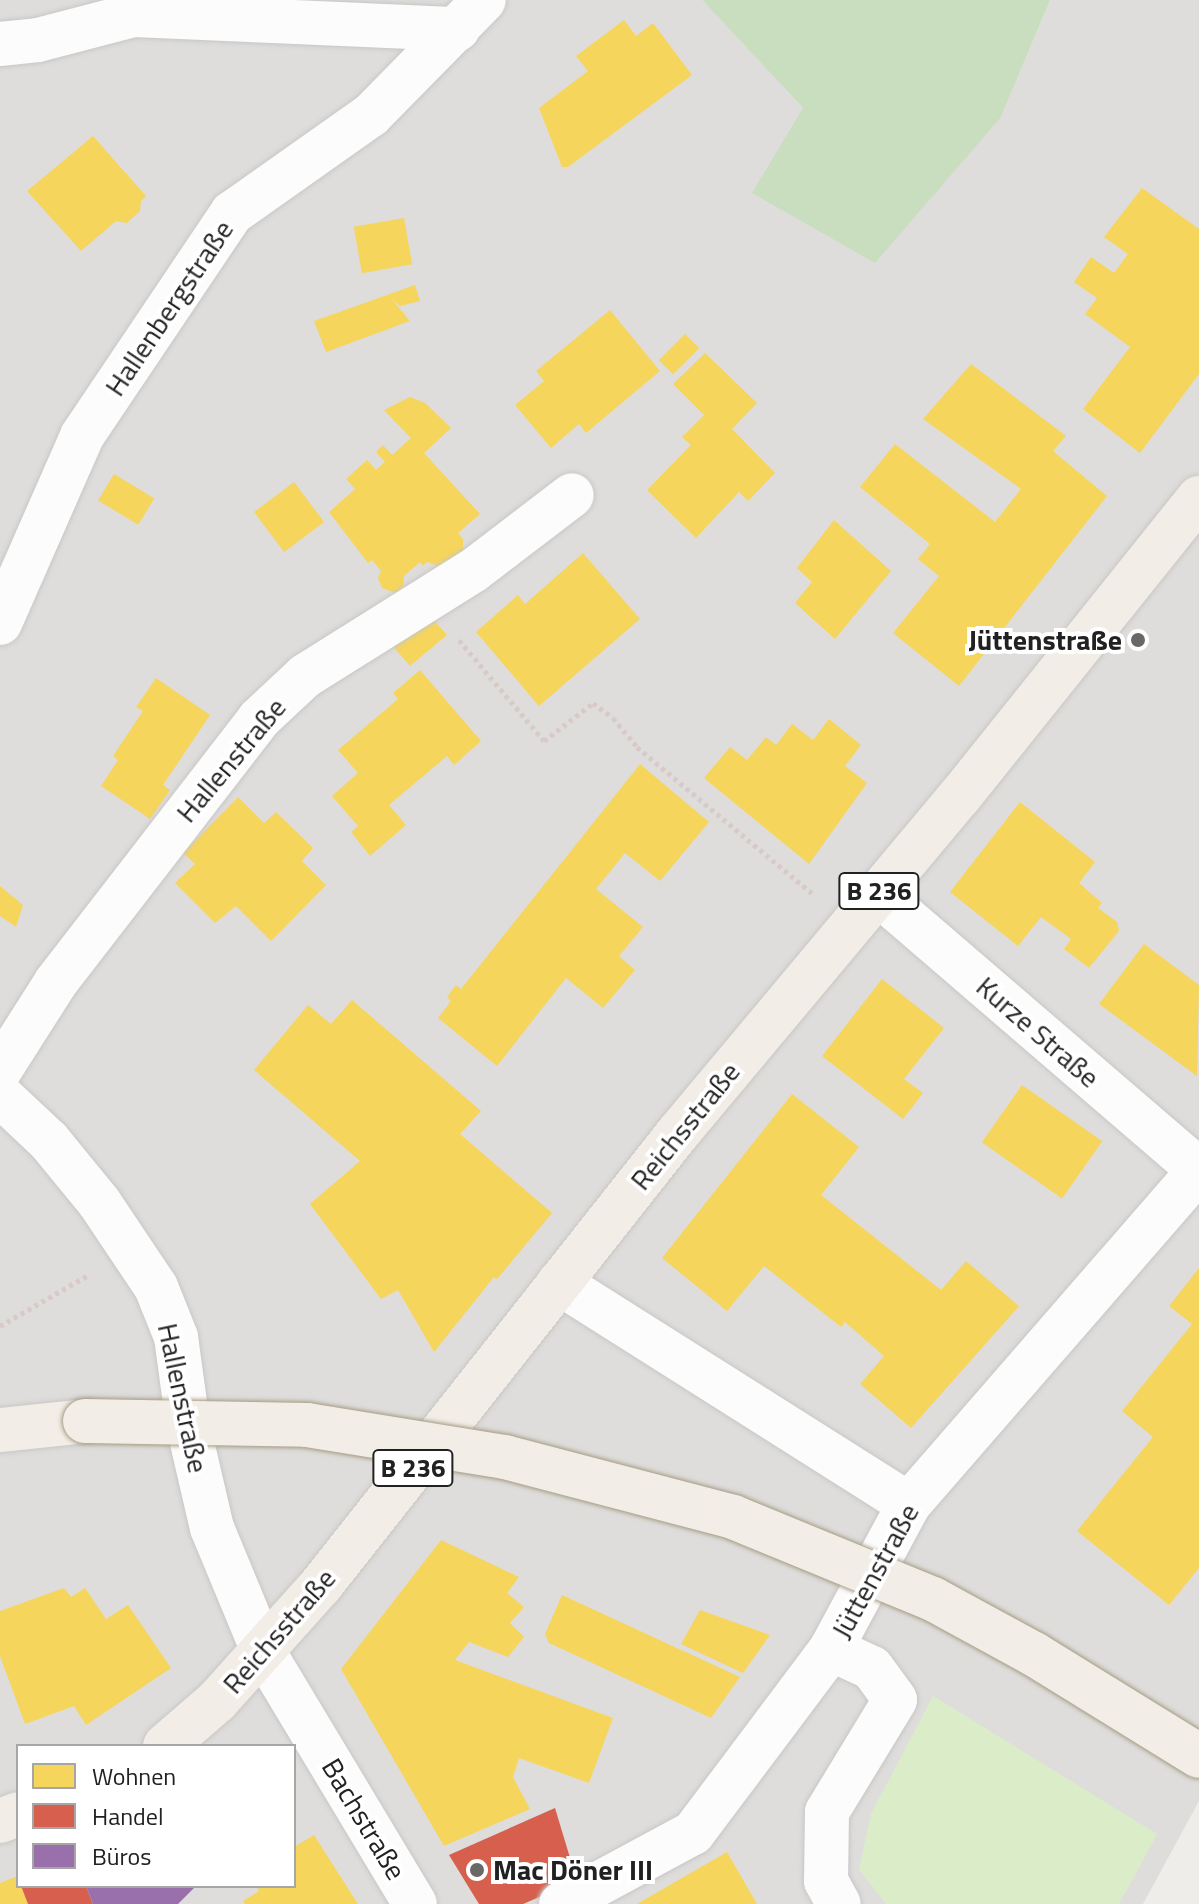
<!DOCTYPE html>
<meta charset="utf-8">
<style>
body{margin:0}
#map{position:relative;width:1199px;height:1904px;overflow:hidden;background:#efedea;font-family:"Titillium Web",sans-serif}
div>[style]{position:absolute}
.residential>*{inset:0;background:#dedddb}
.grass>*{inset:0;background:#dbedc8}
.forest>*{inset:0;background:#c8debe}
.homes>*{inset:0;background:#f6d55c;transform-origin:0 0}
.shops>*{inset:0;background:#d6604d}
.offices>*{inset:0;background:#9970ab}
.path>*{height:5px;margin-top:-2.5px;transform-origin:0;background:repeating-linear-gradient(90deg,#d8cac8 0 4px,transparent 0 8px)}
.roads{filter:drop-shadow(0 0 2px #c8c7c6) drop-shadow(0 0 2px #c8c7c6)}
.minor>*{height:44px;margin:-22px;padding:0 22px;transform-origin:22px;border-radius:22px;background:#fdfcfc}
.major>*{height:44px;margin:-22px;padding:0 22px;transform-origin:22px;border-radius:22px;background:#f2ede6}
.bridges{filter:drop-shadow(0 0 2px #a69c85) drop-shadow(0 0 2px #a69c85)}
.major-bridge>*{height:44px;margin:-22px;padding:0 22px;transform-origin:22px;border-radius:22px;background:#f2ede6}
.dots>*{width:22px;height:22px;translate:-50% -50%;box-sizing:border-box;border:4px solid #fff;border-radius:50%}
span{translate:-50% -50%;white-space:nowrap;text-align:center;line-height:1.15;-webkit-text-stroke:8px #fff;paint-order:stroke}
.shield-label span{padding:2px 6px;background:#fff;border:2px solid;border-radius:6px;-webkit-text-stroke-width:0}
.shield-label{font-size:26px;color:#212121;font-weight:700}
.street-label{font-size:28px;color:#212121}
.poi-label{font-size:28px;color:#212121;font-weight:700}
.right{translate:-100% -50%;text-align:right}
.left{translate:0 -50%;text-align:left}
.legend{position:absolute;left:16px;top:1744px;width:280px;height:144px;box-sizing:border-box;background:#fff;border:2px solid #a6a6a6;margin:0;padding:10px 14px;list-style:none;font-size:24px;color:#212121}
.legend li{display:flex;align-items:center;gap:16px;height:40px}
.legend b{width:40px;border:2px solid #a6a6a6}
</style>
<div id="map">
<div class="residential">
<i style="clip-path:polygon(evenodd,0 0,702px 0,803px 108px,1001px 117px,1050px 0,1199px 0,1199px 1801px,1143px 1904px,0 1904px,0 0,18px 1746px,294px 1746px,294px 1886px,18px 1886px,18px 1746px)"></i>
</div>
<div class="grass">
<i style="clip-path:polygon(933px 1696px,1157px 1834px,1119px 1904px,886px 1904px,859px 1869px,871px 1814px)"></i>
</div>
<div class="forest">
<i style="clip-path:polygon(702px 0,1050px 0,1001px 117px,875px 263px,752px 193px,803px 108px)"></i>
</div>
<div class="homes">
<i style="clip-path:polygon(624px 20px,636px 36px,653px 23px,692px 75px,568px 167px,562px 167px,539px 108px,588px 71px,576px 56px)"></i>
<i style="clip-path:polygon(93px 136px,146px 196px,141px 201px,140px 211px,127px 223px,116px 221px,81px 251px,27px 191px)"></i>
<i style="clip-path:polygon(1142px 188px,1199px 229px,1199px 374px,1140px 453px,1083px 409px,1130px 347px,1085px 314px,1097px 298px,1074px 282px,1091px 257px,1114px 273px,1128px 254px,1104px 237px)"></i>
<i style="left:404px;top:218px;width:47px;height:51px;rotate:80deg"></i>
<i style="clip-path:polygon(415px 285px,420px 301px,400px 306px,391px 298px,410px 321px,326px 352px,314px 321px)"></i>
<i style="clip-path:polygon(610px 310px,660px 371px,586px 433px,579px 424px,551px 448px,515px 405px,544px 381px,536px 371px)"></i>
<i style="left:685px;top:334px;width:20px;height:37px;rotate:45deg"></i>
<i style="clip-path:polygon(705px 353px,757px 403px,732px 429px,775px 473px,748px 501px,739px 492px,696px 538px,647px 490px,691px 445px,682px 437px,704px 415px,673px 384px)"></i>
<i style="clip-path:polygon(971px 364px,1066px 436px,1053px 451px,1107px 496px,959px 686px,893px 633px,939px 576px,918px 559px,930px 544px,860px 487px,895px 444px,995px 522px,1021px 489px,923px 419px)"></i>
<i style="clip-path:polygon(410px 397px,425px 403px,451px 428px,424px 453px,480px 514px,458px 533px,463px 539px,463px 553px,444px 568px,427px 562px,423px 566px,420px 562px,404px 576px,403px 587px,396px 593px,382px 588px,378px 578px,381px 571px,372px 560px,368px 563px,329px 512px,355px 489px,346px 479px,367px 460px,376px 470px,385px 462px,376px 452px,383px 445px,392px 455px,411px 438px,384px 410px)"></i>
<i style="left:114px;top:474px;width:47px;height:31px;rotate:31deg"></i>
<i style="left:294px;top:482px;width:50px;height:50px;rotate:53deg"></i>
<i style="clip-path:polygon(834px 520px,891px 571px,835px 639px,795px 603px,812px 582px,797px 568px)"></i>
<i style="clip-path:polygon(583px 553px,640px 619px,539px 706px,476px 632px,518px 595px,525px 604px)"></i>
<i style="clip-path:polygon(431px 617px,447px 635px,410px 666px,392px 645px)"></i>
<i style="clip-path:polygon(420px 670px,481px 741px,454px 765px,447px 756px,389px 805px,406px 825px,370px 856px,351px 832px,358px 826px,332px 796px,358px 773px,338px 750px,398px 699px,393px 693px)"></i>
<i style="clip-path:polygon(156px 678px,210px 715px,163px 785px,170px 790px,150px 819px,101px 786px,118px 760px,113px 756px,143px 711px,136px 707px)"></i>
<i style="clip-path:polygon(829px 719px,861px 745px,845px 766px,867px 783px,809px 864px,704px 778px,730px 747px,747px 760px,766px 737px,776px 745px,792px 724px,813px 740px)"></i>
<i style="clip-path:polygon(640px 764px,709px 822px,660px 881px,625px 853px,596px 889px,643px 927px,619px 956px,635px 970px,603px 1008px,566px 978px,497px 1066px,438px 1018px,451px 1001px,447px 997px,456px 985px,461px 989px)"></i>
<i style="clip-path:polygon(238px 797px,264px 823px,276px 812px,313px 848px,302px 861px,326px 885px,271px 941px,236px 906px,215px 923px,175px 883px,195px 864px,183px 853px)"></i>
<i style="clip-path:polygon(1020px 802px,1095px 862px,1079px 883px,1102px 903px,1098px 908px,1117px 922px,1119px 931px,1089px 968px,1064px 949px,1071px 939px,1041px 917px,1018px 946px,950px 892px)"></i>
<i style="clip-path:polygon(0 886px,23px 905px,16px 927px,0 916px)"></i>
<i style="clip-path:polygon(1144px 944px,1199px 985px,1197px 1076px,1099px 1004px)"></i>
<i style="clip-path:polygon(882px 979px,944px 1028px,904px 1079px,923px 1093px,903px 1119px,822px 1056px)"></i>
<i style="clip-path:polygon(352px 1000px,481px 1111px,460px 1134px,552px 1213px,497px 1279px,494px 1277px,434px 1352px,398px 1290px,381px 1299px,310px 1204px,360px 1161px,254px 1070px,308px 1005px,331px 1024px)"></i>
<i style="left:1022px;top:1085px;width:98px;height:70px;rotate:35deg"></i>
<i style="clip-path:polygon(792px 1094px,859px 1147px,821px 1195px,941px 1290px,966px 1261px,1019px 1306px,911px 1428px,860px 1384px,884px 1356px,845px 1322px,841px 1327px,764px 1266px,727px 1311px,662px 1258px)"></i>
<i style="clip-path:polygon(1199px 1268px,1199px 1568px,1169px 1605px,1077px 1531px,1153px 1437px,1122px 1411px,1192px 1324px,1169px 1306px)"></i>
<i style="clip-path:polygon(441px 1540px,519px 1577px,507px 1593px,524px 1607px,510px 1623px,524px 1637px,508px 1657px,469px 1642px,455px 1660px,613px 1718px,589px 1783px,519px 1758px,513px 1777px,530px 1809px,444px 1846px,341px 1669px)"></i>
<i style="clip-path:polygon(64px 1588px,71px 1597px,85px 1588px,106px 1619px,128px 1605px,171px 1668px,86px 1725px,74px 1706px,25px 1724px,0 1656px,0 1611px)"></i>
<i style="clip-path:polygon(562px 1595px,679px 1649px,740px 1677px,711px 1718px,549px 1643px,545px 1634px)"></i>
<i style="clip-path:polygon(700px 1610px,770px 1635px,743px 1673px,681px 1644px)"></i>
<i style="clip-path:polygon(314px 1835px,358px 1904px,245px 1904px,243px 1901px,259px 1891px,256px 1886px,294px 1886px,294px 1847px)"></i>
<i style="clip-path:polygon(727px 1852px,757px 1904px,637px 1904px)"></i>
<i style="clip-path:polygon(18px 1876px,18px 1886px,21px 1886px,28px 1904px,0 1904px,0 1883px)"></i>
</div>
<div class="shops">
<i style="clip-path:polygon(555px 1808px,577px 1881px,523px 1904px,479px 1904px,449px 1855px)"></i>
<i style="clip-path:polygon(21px 1886px,86px 1886px,93px 1904px,28px 1904px)"></i>
</div>
<div class="offices">
<i style="clip-path:polygon(86px 1886px,196px 1886px,178px 1904px,93px 1904px)"></i>
</div>
<div class="path">
<i style="left:459px;top:640px;width:132px;rotate:49.9deg"></i>
<i style="left:544px;top:741px;width:62px;rotate:-37.8deg"></i>
<i style="left:593px;top:703px;width:25px;rotate:37deg"></i>
<i style="left:613px;top:718px;width:38px;rotate:50deg"></i>
<i style="left:637px;top:747px;width:229px;rotate:39.9deg"></i>
<i style="left:0;top:1326px;width:104px;rotate:-30deg"></i>
</div>
<div class="roads">
<div class="minor">
<i style="left:0;top:44px;width:38px;rotate:-6deg"></i>
<i style="left:38px;top:40px;width:99px;rotate:-14.6deg"></i>
<i style="left:134px;top:15px;width:324px;rotate:2.5deg"></i>
<i style="left:0;top:623px;width:204px;rotate:-66.3deg"></i>
<i style="left:82px;top:436px;width:269px;rotate:-56.1deg"></i>
<i style="left:232px;top:213px;width:170px;rotate:-35.2deg"></i>
<i style="left:371px;top:115px;width:161px;rotate:-45.5deg"></i>
<i style="left:0;top:1070px;width:104px;rotate:-57.5deg"></i>
<i style="left:56px;top:982px;width:332px;rotate:-52.3deg"></i>
<i style="left:259px;top:719px;width:63px;rotate:-43.1deg"></i>
<i style="left:305px;top:676px;width:199px;rotate:-32.1deg"></i>
<i style="left:474px;top:570px;width:123px;rotate:-37.4deg"></i>
<i style="left:0;top:1095px;width:67px;rotate:43.2deg"></i>
<i style="left:49px;top:1141px;width:79px;rotate:50.7deg"></i>
<i style="left:99px;top:1202px;width:102px;rotate:56.2deg"></i>
<i style="left:156px;top:1287px;width:54px;rotate:68.2deg"></i>
<i style="left:176px;top:1337px;width:89px;rotate:82.2deg"></i>
<i style="left:188px;top:1425px;width:106px;rotate:76.9deg"></i>
<i style="left:212px;top:1528px;width:133px;rotate:67.5deg"></i>
<i style="left:263px;top:1651px;width:295px;rotate:59deg"></i>
<i style="left:559px;top:1283px;width:414px;rotate:32.3deg"></i>
<i style="left:831px;top:1649px;width:45px;rotate:24.9deg"></i>
<i style="left:872px;top:1668px;width:39px;rotate:54deg"></i>
<i style="left:895px;top:1700px;width:131px;rotate:121.3deg"></i>
<i style="left:827px;top:1812px;width:69px;rotate:90.8deg"></i>
<i style="left:826px;top:1881px;width:26px;rotate:61deg"></i>
<i style="left:561px;top:1904px;width:150px;rotate:-28.3deg"></i>
<i style="left:693px;top:1833px;width:230px;rotate:-53.1deg"></i>
<i style="left:831px;top:1649px;width:165px;rotate:-61.7deg"></i>
<i style="left:909px;top:1504px;width:442px;rotate:-49deg"></i>
<i style="left:1199px;top:1170px;width:425px;rotate:-139.3deg"></i>
</div>
<div class="major">
<i style="left:0;top:1430px;width:85px;rotate:-6deg"></i>
<i style="left:165px;top:1746px;width:69px;rotate:-40.9deg"></i>
<i style="left:217px;top:1701px;width:156px;rotate:-48.1deg"></i>
<i style="left:321px;top:1585px;width:576px;rotate:-51.7deg"></i>
<i style="left:678px;top:1133px;width:439px;rotate:-50.1deg"></i>
<i style="left:960px;top:796px;width:382px;rotate:-51.3deg"></i>
<i style="left:0;top:1821px;width:19px;rotate:-21deg"></i>
</div>
</div>
<div class="bridges">
<div class="major-bridge">
<i style="left:85px;top:1421px;width:222px;rotate:1deg"></i>
<i style="left:307px;top:1425px;width:201px;rotate:9.2deg"></i>
<i style="left:505px;top:1457px;width:236px;rotate:14.7deg"></i>
<i style="left:733px;top:1517px;width:216px;rotate:22.3deg"></i>
<i style="left:933px;top:1599px;width:115px;rotate:28.6deg"></i>
<i style="left:1034px;top:1654px;width:194px;rotate:31.7deg"></i>
</div>
</div>
<div class="dots">
<i style="left:1138px;top:640px;background:#696867"></i>
<i style="left:477px;top:1870px;background:#696867"></i>
</div>
<div class="shield-label">
<span style="left:879px;top:891px">B 236</span>
<span style="left:413px;top:1468px">B 236</span>
</div>
<div class="street-label">
<span style="left:169px;top:308px;rotate:-56deg">Hallenbergstraße</span>
<span style="left:231px;top:760px;rotate:-50deg">Hallenstraße</span>
<span style="left:1038px;top:1032px;rotate:41deg">Kurze Straße</span>
<span style="left:685px;top:1126px;rotate:-51deg">Reichsstraße</span>
<span style="left:183px;top:1398px;rotate:78deg">Hallenstraße</span>
<span style="left:875px;top:1571px;rotate:-61deg">Jüttenstraße</span>
<span style="left:279px;top:1631px;rotate:-49deg">Reichsstraße</span>
<span style="left:364px;top:1819px;rotate:59deg">Bachstraße</span>
</div>
<div class="poi-label">
<span class="right" style="left:1122px;top:640px">Jüttenstraße</span>
<span class="left" style="left:493px;top:1870px">Mac Döner III</span>
</div>
<ul class="legend">
<li><b style="height:22px;background:#f6d55c"></b>Wohnen</li>
<li><b style="height:22px;background:#d6604d"></b>Handel</li>
<li><b style="height:22px;background:#9970ab"></b>Büros</li>
</ul>
</div>
